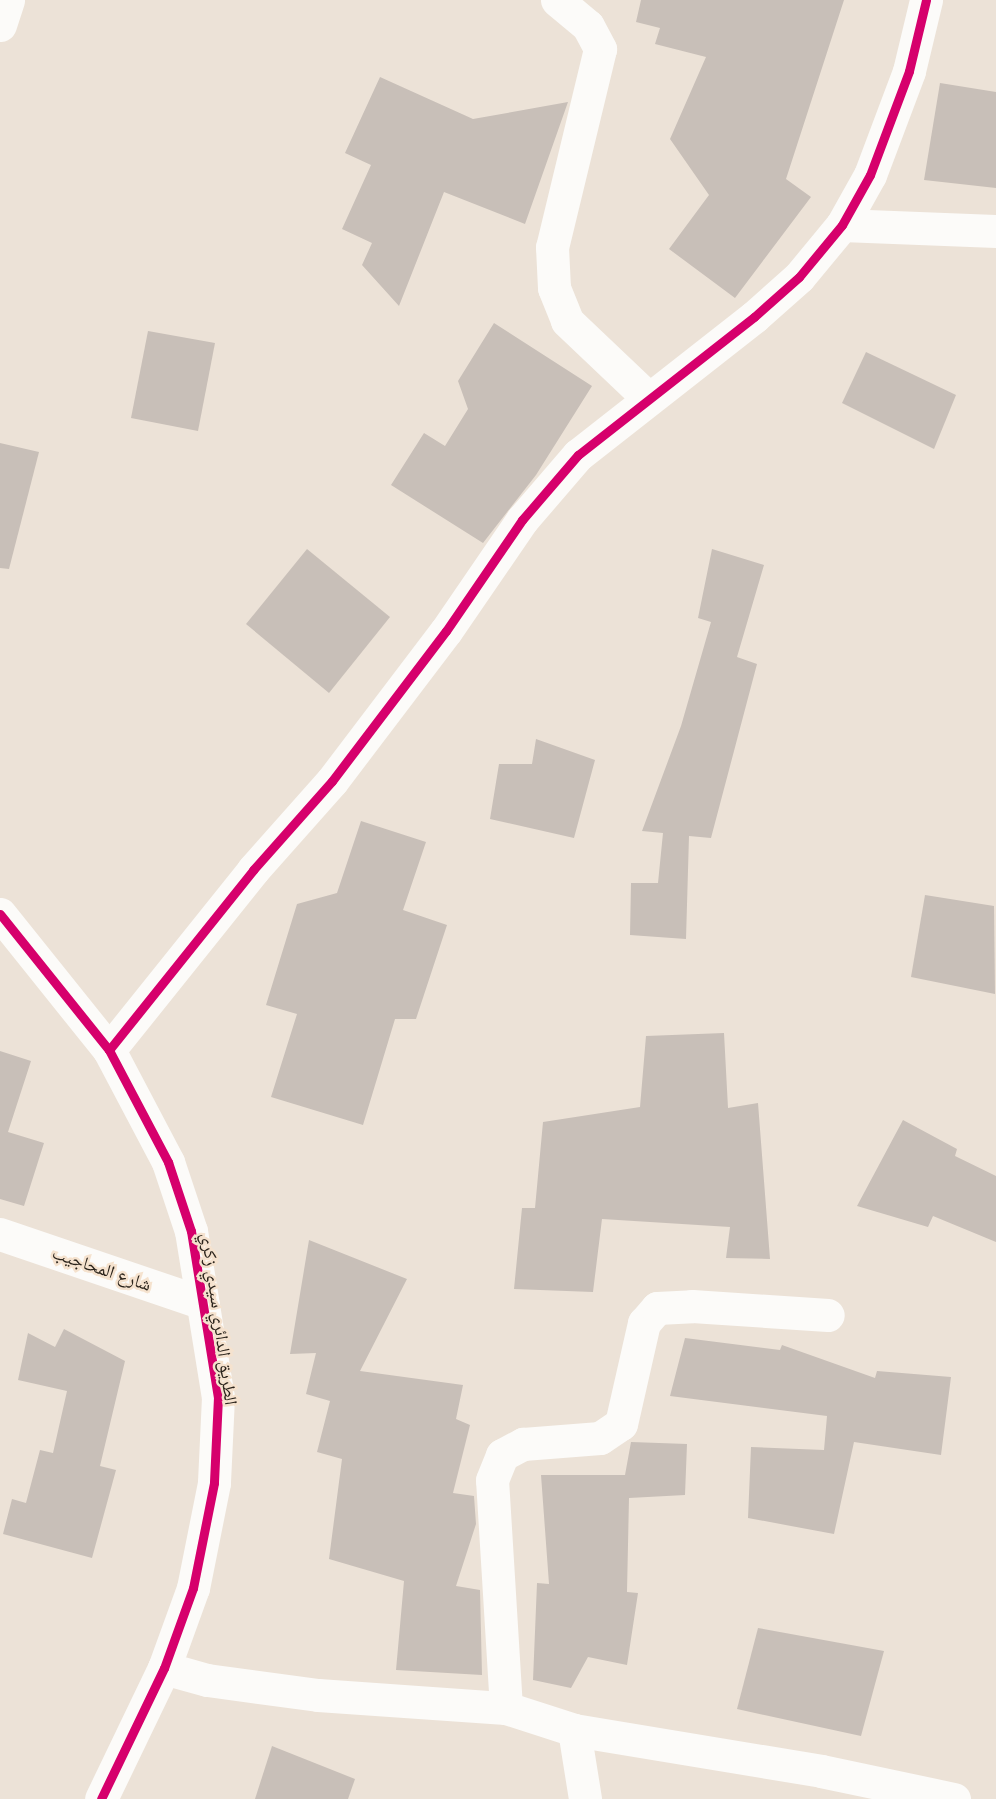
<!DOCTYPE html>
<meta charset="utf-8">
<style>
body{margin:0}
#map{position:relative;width:996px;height:1799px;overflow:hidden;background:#ece2d7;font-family:Lato,"Noto Naskh Arabic",sans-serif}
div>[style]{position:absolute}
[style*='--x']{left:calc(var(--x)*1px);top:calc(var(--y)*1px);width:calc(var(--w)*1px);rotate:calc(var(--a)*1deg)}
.building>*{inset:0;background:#c8bfb8}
.street>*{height:33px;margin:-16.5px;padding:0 16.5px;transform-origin:16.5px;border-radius:16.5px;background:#fcfbf9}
.secondary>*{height:33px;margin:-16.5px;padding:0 16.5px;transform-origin:16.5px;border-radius:16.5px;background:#fcfbf9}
.cycleway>*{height:9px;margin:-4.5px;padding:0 4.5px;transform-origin:4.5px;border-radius:4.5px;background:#d6006c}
span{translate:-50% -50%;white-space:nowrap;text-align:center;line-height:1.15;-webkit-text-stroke:5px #f5e2ce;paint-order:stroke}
.street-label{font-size:18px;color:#2a231b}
</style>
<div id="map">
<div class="building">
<i style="clip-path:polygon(641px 0,844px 0,786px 179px,811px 197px,735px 298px,669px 249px,709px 195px,670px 139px,706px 57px,655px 44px,660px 28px,636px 22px)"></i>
<i style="clip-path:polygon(380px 77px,473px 119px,568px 102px,525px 224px,444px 192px,399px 306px,362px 265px,372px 243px,342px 229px,371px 165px,345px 153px)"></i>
<i style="clip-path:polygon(940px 83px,996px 92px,996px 188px,924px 180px)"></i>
<i style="clip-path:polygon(494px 323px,592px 386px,536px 475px,483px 543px,391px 485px,424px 433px,445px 446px,468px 409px,458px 381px)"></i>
<i style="clip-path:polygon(148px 331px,215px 343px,198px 431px,131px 418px)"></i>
<i style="clip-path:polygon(866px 352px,956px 395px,934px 449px,842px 403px)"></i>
<i style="clip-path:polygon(0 443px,39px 452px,9px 569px,0 568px)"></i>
<i style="clip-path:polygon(307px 549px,390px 617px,329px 693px,246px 624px)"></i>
<i style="clip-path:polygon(712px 549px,764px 565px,737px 657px,757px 664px,711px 838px,689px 836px,686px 939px,630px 935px,631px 883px,658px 883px,663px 833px,642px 831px,681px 726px,711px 622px,698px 618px)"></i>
<i style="clip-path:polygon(536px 739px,595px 760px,574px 838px,490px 819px,499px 764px,532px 764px)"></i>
<i style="clip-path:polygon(361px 821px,426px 842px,403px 910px,447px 925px,416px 1019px,395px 1019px,363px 1125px,271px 1097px,297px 1014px,266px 1005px,297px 904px,337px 893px)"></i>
<i style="clip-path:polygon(925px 895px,994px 906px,995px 994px,911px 977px)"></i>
<i style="clip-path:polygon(724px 1033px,728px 1108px,758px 1103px,770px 1259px,726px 1258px,730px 1227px,602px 1219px,593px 1292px,514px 1289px,522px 1208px,535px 1208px,543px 1122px,640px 1107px,646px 1036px)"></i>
<i style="clip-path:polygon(0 1051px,31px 1061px,8px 1132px,44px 1143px,24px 1206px,0 1199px)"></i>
<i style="clip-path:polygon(903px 1120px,957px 1149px,955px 1156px,996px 1176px,996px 1242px,933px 1216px,928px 1227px,857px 1206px)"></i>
<i style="clip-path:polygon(309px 1240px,407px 1279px,360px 1371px,463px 1385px,456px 1419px,470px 1425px,453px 1493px,474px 1496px,476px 1524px,456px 1586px,480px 1590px,482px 1675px,396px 1670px,404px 1581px,329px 1559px,342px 1459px,317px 1452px,330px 1401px,306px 1394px,316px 1353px,290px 1354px)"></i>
<i style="clip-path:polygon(64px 1329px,125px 1361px,100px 1466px,116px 1470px,92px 1558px,3px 1534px,12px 1499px,26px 1503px,40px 1450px,53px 1453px,67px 1391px,18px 1380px,28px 1333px,55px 1347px)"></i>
<i style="clip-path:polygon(685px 1338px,780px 1350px,782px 1345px,875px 1378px,877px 1371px,951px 1377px,941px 1455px,854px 1442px,834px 1534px,748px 1518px,751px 1447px,824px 1450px,827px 1416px,670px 1396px)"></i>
<i style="clip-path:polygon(631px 1442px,687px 1444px,685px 1495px,629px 1498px,627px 1592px,638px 1593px,627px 1665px,588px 1657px,571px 1688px,533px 1680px,537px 1583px,549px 1584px,541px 1475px,625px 1475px)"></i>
<i style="clip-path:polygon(758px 1628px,884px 1651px,861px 1736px,737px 1709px)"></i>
<i style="clip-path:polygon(272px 1746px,355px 1779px,348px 1799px,255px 1799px)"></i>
</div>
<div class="street">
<i style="--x:557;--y:0;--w:40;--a:40"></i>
<i style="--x:588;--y:26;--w:26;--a:62"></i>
<i style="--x:600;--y:49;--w:204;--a:103.6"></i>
<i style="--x:552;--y:247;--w:41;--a:87.2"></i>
<i style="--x:554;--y:288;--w:35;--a:68"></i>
<i style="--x:567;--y:321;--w:110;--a:43.5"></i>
<i style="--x:842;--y:225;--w:154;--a:2.2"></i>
<i style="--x:109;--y:1050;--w:231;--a:-51.3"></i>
<i style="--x:253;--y:870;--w:119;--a:-48.4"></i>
<i style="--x:332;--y:781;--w:188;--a:-52.8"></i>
<i style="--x:446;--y:631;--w:135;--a:-55.6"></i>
<i style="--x:522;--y:520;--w:86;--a:-49.3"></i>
<i style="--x:578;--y:455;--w:224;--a:-38.1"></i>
<i style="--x:754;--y:317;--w:60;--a:-41.6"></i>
<i style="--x:799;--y:277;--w:67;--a:-50.4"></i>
<i style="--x:842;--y:225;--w:57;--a:-60.8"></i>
<i style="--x:870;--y:175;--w:111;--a:-69.4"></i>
<i style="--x:909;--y:71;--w:73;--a:-76.5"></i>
<i style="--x:0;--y:1234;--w:214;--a:18.8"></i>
<i style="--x:164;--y:1668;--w:45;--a:15.6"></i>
<i style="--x:207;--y:1680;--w:112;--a:7.7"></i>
<i style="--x:318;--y:1695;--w:188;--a:4"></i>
<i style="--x:506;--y:1708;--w:71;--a:17.9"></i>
<i style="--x:574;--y:1730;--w:250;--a:9.4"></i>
<i style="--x:821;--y:1771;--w:136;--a:11.9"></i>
<i style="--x:506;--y:1708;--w:228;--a:-93.5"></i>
<i style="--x:492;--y:1480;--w:27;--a:-68"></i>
<i style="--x:502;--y:1455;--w:24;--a:-28"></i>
<i style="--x:523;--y:1444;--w:77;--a:-4.5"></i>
<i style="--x:600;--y:1438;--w:25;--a:-34"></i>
<i style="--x:621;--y:1424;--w:104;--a:-77.2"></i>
<i style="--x:644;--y:1323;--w:20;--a:-49"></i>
<i style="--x:657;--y:1308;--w:35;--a:-3"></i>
<i style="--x:692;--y:1306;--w:136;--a:3.8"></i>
<i style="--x:574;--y:1730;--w:70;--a:80.9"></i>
</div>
<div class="secondary">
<i style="--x:0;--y:25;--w:26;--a:-72"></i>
<i style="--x:0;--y:914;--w:174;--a:51.3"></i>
<i style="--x:109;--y:1050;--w:127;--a:62.2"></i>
<i style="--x:168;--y:1162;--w:73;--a:71.6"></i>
<i style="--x:191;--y:1231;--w:168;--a:80.8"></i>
<i style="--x:218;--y:1397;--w:86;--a:92.7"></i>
<i style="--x:214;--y:1483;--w:107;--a:101.3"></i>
<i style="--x:193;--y:1588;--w:85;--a:109.9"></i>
<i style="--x:164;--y:1668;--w:145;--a:115.7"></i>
</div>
<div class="cycleway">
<i style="--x:0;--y:914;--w:174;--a:51.3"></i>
<i style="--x:109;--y:1050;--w:127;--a:62.2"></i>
<i style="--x:168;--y:1162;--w:73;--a:71.6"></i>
<i style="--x:191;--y:1231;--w:168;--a:80.8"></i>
<i style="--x:218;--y:1397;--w:86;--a:92.7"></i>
<i style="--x:214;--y:1483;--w:107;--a:101.3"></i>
<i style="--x:193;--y:1588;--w:85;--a:109.9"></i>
<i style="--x:164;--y:1668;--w:145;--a:115.7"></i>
<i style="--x:109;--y:1050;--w:231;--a:-51.3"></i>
<i style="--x:253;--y:870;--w:119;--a:-48.4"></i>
<i style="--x:332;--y:781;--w:188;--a:-52.8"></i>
<i style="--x:446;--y:631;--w:135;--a:-55.6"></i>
<i style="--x:522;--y:520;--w:86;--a:-49.3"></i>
<i style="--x:578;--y:455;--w:224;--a:-38.1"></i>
<i style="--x:754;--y:317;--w:60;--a:-41.6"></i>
<i style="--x:799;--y:277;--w:67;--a:-50.4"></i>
<i style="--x:842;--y:225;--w:57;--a:-60.8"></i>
<i style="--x:870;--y:175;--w:111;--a:-69.4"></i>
<i style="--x:909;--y:71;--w:73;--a:-76.5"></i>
</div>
<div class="street-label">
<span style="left:102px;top:1268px;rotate:19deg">شارع المحاجيب</span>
<span style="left:220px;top:1319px;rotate:82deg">الطريق الدائري سيدي زكري</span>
</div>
</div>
